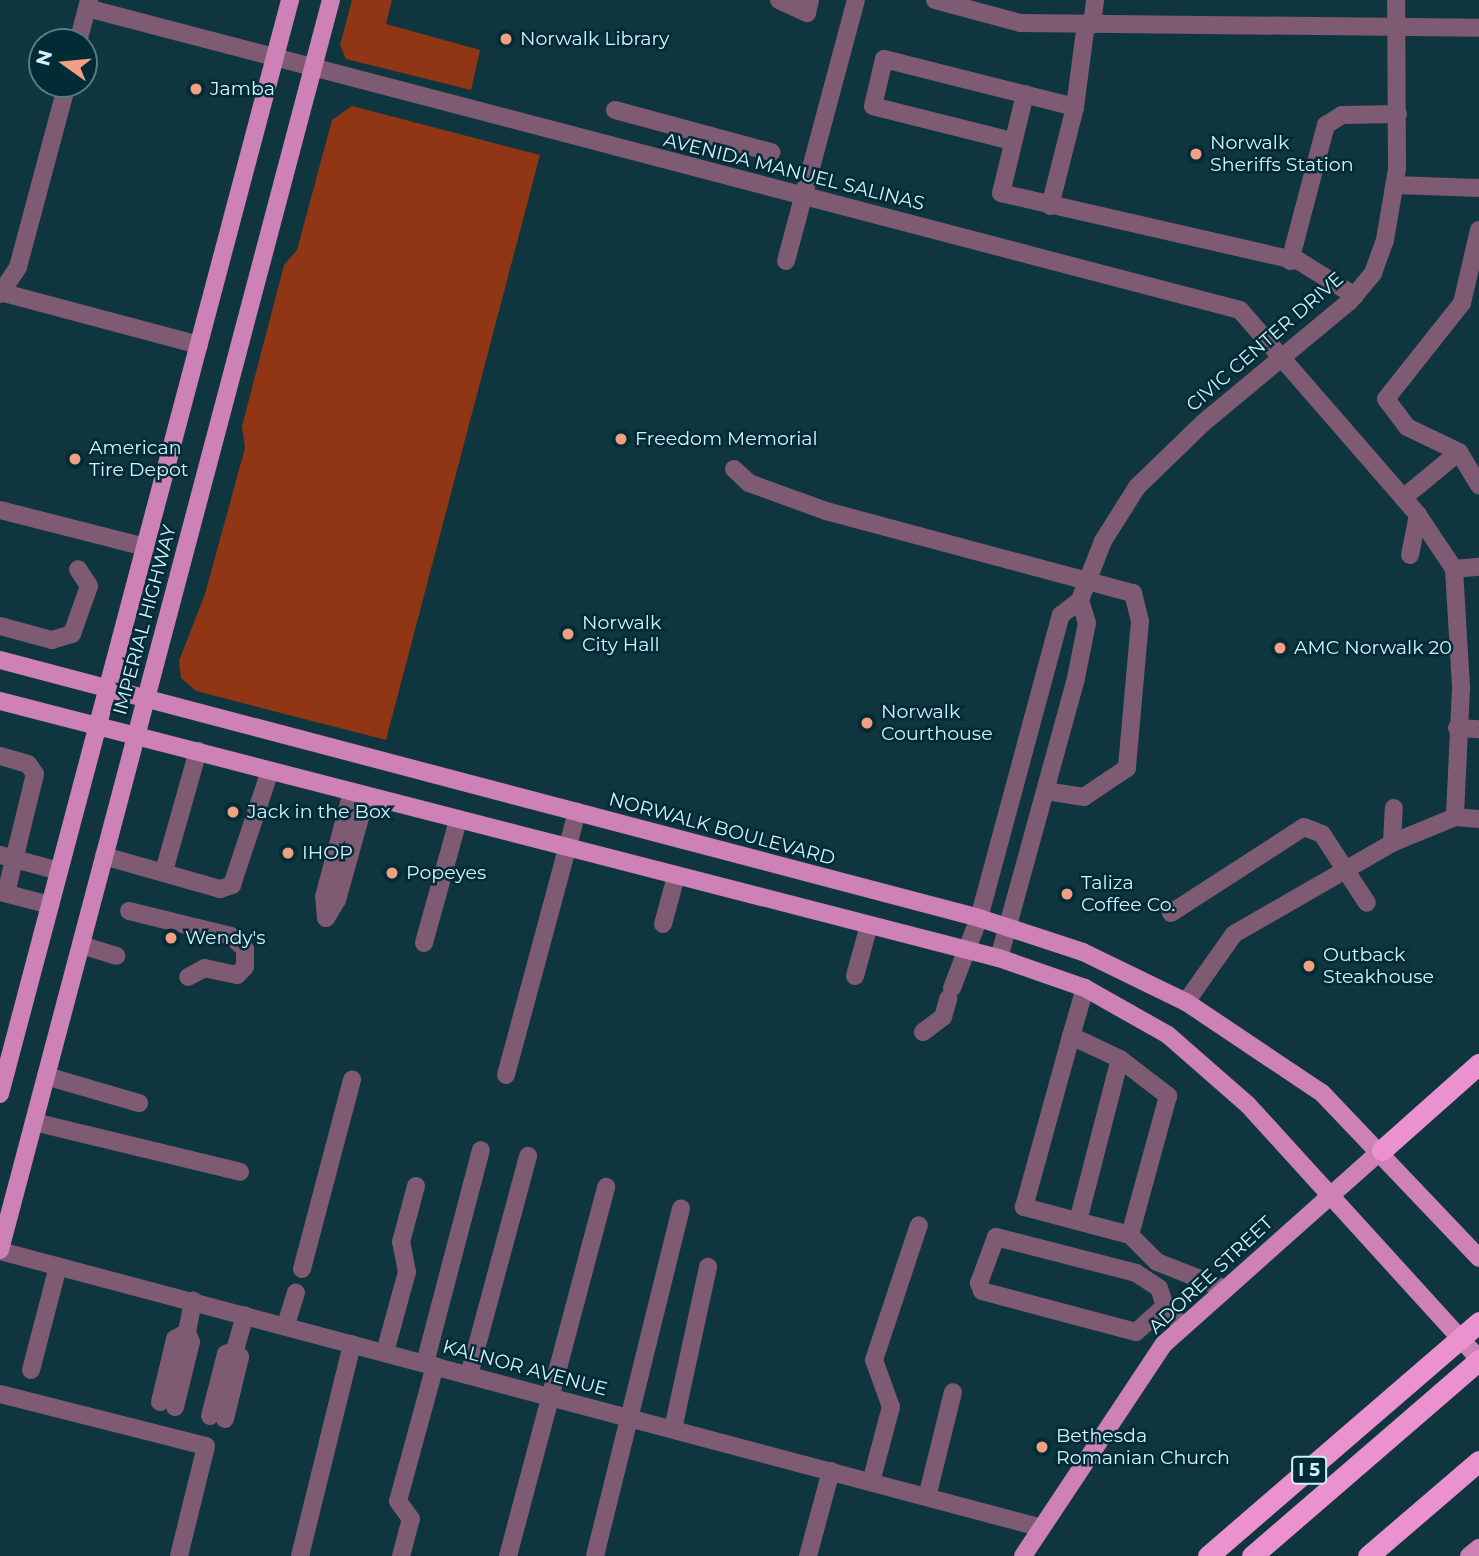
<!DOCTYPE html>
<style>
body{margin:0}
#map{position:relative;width:1479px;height:1556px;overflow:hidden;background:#0f353f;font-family:Montserrat,sans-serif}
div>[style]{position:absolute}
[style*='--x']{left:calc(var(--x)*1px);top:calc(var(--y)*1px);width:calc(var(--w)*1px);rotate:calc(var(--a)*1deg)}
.green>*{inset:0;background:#903614}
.minor>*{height:18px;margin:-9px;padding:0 9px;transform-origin:9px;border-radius:9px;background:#7f5a73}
.major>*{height:18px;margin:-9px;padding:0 9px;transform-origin:9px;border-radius:9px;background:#cd81b6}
.highway>*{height:21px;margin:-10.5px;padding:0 10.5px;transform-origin:10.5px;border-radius:10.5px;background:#ec91d0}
.dots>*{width:19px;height:19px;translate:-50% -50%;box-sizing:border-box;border:4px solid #032b35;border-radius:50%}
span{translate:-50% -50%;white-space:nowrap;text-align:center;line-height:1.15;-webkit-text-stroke:5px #032b35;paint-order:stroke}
.shield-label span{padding:2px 5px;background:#032b35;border:2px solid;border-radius:5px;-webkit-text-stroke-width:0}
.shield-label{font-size:18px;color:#d1f3fe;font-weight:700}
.poi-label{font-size:19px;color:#d1f3fe}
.left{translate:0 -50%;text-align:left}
.street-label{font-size:19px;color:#d1f3fe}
.north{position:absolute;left:28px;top:28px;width:70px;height:70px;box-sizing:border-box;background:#032b35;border:2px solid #557b85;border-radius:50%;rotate:285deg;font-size:19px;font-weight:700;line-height:28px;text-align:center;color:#d1f3fe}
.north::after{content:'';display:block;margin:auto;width:24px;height:32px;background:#f39f83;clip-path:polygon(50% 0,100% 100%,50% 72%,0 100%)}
</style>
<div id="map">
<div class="green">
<i style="clip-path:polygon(352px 0,392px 0,386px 24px,480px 50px,471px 90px,346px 59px,340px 45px)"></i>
<i style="clip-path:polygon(352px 106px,540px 155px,386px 740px,196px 691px,181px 678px,179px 661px,205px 594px,245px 448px,242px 426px,284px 265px,297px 250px,332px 120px)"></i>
</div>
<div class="minor">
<i style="--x:779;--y:0;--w:31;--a:25"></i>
<i style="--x:807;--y:13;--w:13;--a:-77"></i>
<i style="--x:935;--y:0;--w:88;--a:15.1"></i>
<i style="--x:1020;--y:23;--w:459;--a:0.6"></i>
<i style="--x:87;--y:8;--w:1192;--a:14.68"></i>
<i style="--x:1240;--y:310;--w:271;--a:49"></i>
<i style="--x:1418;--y:515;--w:65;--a:56.3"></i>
<i style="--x:1454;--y:569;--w:119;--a:86.6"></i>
<i style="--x:1461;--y:688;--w:129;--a:92.7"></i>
<i style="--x:1092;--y:25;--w:25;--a:-83"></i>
<i style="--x:78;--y:42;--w:43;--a:-75.3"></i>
<i style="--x:1025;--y:94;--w:102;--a:103.6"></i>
<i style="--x:1001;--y:193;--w:306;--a:12.9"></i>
<i style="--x:1299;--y:261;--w:66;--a:32"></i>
<i style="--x:615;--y:110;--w:162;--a:15.1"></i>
<i style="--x:1012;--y:141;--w:143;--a:-165.9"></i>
<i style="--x:873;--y:106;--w:48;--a:-76.8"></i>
<i style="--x:884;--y:59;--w:197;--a:14.1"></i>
<i style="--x:1075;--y:107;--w:84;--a:-82.5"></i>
<i style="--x:1395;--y:185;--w:84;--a:2"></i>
<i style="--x:1050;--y:206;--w:102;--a:-75.8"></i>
<i style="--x:1479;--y:230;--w:75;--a:103.1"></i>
<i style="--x:1462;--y:303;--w:122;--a:128.4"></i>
<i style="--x:1386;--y:399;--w:35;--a:53"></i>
<i style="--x:1407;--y:427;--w:58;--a:25.7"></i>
<i style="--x:1459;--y:452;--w:39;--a:59"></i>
<i style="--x:786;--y:261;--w:270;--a:-75"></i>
<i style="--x:1290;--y:261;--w:141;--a:-75.2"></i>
<i style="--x:1326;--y:125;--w:19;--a:-32"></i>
<i style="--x:1342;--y:115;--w:56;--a:-1"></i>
<i style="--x:0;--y:292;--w:206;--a:14.9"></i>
<i style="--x:0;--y:294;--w:32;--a:-56"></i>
<i style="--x:18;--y:267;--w:189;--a:-75"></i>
<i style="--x:734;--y:469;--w:21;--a:43"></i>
<i style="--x:749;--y:483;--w:82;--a:20"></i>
<i style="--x:826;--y:511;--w:318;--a:15"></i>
<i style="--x:1133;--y:593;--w:29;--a:76"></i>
<i style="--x:1140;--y:621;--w:148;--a:95.1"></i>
<i style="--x:1127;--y:768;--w:52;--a:146"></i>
<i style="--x:1084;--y:797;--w:38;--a:-171"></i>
<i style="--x:1403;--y:498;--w:72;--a:-39.4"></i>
<i style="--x:0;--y:510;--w:150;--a:14.3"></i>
<i style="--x:1410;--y:555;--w:41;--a:-78.7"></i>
<i style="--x:1454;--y:569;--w:25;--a:-5"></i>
<i style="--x:0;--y:626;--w:54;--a:15.1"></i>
<i style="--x:52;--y:640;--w:21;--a:-17"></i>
<i style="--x:72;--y:634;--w:51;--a:-70.5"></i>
<i style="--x:89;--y:586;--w:20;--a:-123"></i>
<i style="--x:1457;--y:728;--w:22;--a:3"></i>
<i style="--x:0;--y:756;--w:29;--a:16"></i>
<i style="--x:28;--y:764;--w:12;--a:55"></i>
<i style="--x:35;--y:774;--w:122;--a:103.7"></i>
<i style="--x:1392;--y:843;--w:35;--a:-87"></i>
<i style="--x:0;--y:855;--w:61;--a:15.2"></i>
<i style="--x:104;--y:856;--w:121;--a:15.9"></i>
<i style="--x:220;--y:889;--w:13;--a:-18"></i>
<i style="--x:232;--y:885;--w:120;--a:-71.6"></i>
<i style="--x:164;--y:871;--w:125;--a:-74.2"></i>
<i style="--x:0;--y:892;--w:52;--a:14.6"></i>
<i style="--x:129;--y:911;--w:105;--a:13.8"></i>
<i style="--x:231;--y:936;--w:19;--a:43"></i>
<i style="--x:245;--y:949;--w:18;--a:90"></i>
<i style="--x:245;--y:967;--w:11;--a:135"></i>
<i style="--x:237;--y:975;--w:33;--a:-168"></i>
<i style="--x:205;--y:968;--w:19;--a:152"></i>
<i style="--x:1171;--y:913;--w:158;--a:-32.9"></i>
<i style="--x:1304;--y:827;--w:19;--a:21"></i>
<i style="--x:1322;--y:834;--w:82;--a:56.9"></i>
<i style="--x:326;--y:918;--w:21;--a:-95"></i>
<i style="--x:324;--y:897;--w:109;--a:-75.1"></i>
<i style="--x:326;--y:918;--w:21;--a:-59"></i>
<i style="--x:337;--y:900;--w:108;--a:-74.4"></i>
<i style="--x:663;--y:924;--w:50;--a:-74.8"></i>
<i style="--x:424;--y:943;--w:128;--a:-74.5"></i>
<i style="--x:81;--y:945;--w:37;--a:17"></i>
<i style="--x:999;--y:958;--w:290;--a:-74.6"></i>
<i style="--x:1076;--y:678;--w:56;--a:-78.7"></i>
<i style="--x:1087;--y:623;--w:24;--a:-107"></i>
<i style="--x:1080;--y:600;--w:63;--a:-68.7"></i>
<i style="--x:1103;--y:541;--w:64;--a:-57.8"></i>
<i style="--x:1137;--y:487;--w:92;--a:-44.1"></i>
<i style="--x:1203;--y:423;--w:190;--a:-39.7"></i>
<i style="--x:1349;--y:302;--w:38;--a:-50"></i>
<i style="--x:1373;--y:273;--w:35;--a:-70"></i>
<i style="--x:1385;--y:240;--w:72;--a:-80.4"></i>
<i style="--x:1397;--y:169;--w:169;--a:-90.3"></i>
<i style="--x:855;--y:976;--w:53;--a:-74.6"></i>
<i style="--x:952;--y:988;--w:75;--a:-68.9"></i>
<i style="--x:979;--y:918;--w:314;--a:-74.9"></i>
<i style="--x:1061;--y:615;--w:24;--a:-38"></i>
<i style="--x:1186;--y:1002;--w:83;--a:-54.8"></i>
<i style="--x:1234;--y:934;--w:182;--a:-29.9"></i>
<i style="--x:1392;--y:843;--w:68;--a:-22.4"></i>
<i style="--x:1455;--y:817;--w:24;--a:5"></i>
<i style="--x:923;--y:1032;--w:25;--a:-37"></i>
<i style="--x:943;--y:1017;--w:19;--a:-74"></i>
<i style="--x:1071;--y:1036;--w:54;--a:25.1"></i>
<i style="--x:1120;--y:1059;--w:61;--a:37.6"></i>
<i style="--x:1168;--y:1096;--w:144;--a:105.3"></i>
<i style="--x:1130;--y:1235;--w:110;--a:-165.2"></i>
<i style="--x:1024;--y:1207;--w:177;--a:-74.6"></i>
<i style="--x:1071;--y:1036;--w:50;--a:-73.7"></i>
<i style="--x:506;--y:1075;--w:273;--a:-74.9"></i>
<i style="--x:46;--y:1076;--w:97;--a:16.2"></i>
<i style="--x:34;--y:1122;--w:212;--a:13.6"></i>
<i style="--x:1078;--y:1221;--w:167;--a:-75.5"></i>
<i style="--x:1130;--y:1235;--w:38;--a:45"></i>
<i style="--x:1157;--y:1262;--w:71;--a:21.5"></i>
<i style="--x:0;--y:1251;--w:1075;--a:14.88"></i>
<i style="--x:302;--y:1269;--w:196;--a:-75.2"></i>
<i style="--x:1165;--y:1306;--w:39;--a:138"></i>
<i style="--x:1136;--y:1332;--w:159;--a:-165.1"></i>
<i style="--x:982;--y:1291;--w:9;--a:-111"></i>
<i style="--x:979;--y:1283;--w:49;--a:-69.7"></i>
<i style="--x:996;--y:1237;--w:145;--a:14.4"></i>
<i style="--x:1136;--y:1273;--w:27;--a:33"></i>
<i style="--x:1159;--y:1288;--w:19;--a:72"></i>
<i style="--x:1165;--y:1306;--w:5;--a:79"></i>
<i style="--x:1166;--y:1311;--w:21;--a:41"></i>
<i style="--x:286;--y:1325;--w:34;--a:-73"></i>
<i style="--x:385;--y:1352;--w:83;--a:-74.6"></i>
<i style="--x:407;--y:1272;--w:31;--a:-101"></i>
<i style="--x:401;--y:1242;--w:58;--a:-75"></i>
<i style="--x:425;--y:1363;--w:220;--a:-75.3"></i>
<i style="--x:31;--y:1370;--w:107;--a:-75.4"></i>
<i style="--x:469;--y:1375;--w:227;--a:-74.9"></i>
<i style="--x:0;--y:1394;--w:212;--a:14.2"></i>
<i style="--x:206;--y:1446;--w:113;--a:103.8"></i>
<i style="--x:160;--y:1402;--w:65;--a:-76.6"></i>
<i style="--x:175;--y:1339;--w:14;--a:-30"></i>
<i style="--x:187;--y:1332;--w:32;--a:-79"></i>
<i style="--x:175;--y:1407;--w:67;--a:-76.2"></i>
<i style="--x:191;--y:1342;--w:11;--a:-112"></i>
<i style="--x:210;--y:1416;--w:64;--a:-75.5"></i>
<i style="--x:226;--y:1354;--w:10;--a:-24"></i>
<i style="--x:235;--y:1350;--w:36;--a:-74"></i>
<i style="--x:225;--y:1419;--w:64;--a:-76.4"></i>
<i style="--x:240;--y:1357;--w:9;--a:-126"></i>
<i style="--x:673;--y:1429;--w:166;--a:-77.8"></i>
<i style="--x:871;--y:1482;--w:78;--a:-75.1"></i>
<i style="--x:891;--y:1407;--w:50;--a:-109.9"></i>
<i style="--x:874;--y:1360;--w:142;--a:-71.6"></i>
<i style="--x:927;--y:1497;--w:108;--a:-76.1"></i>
<i style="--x:300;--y:1556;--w:218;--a:-76.2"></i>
<i style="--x:401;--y:1556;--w:38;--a:-75"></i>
<i style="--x:411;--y:1519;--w:22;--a:-126"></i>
<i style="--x:398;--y:1501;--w:140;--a:-74.7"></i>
<i style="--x:508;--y:1556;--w:382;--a:-75.1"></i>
<i style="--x:595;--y:1556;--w:358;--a:-76.1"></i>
<i style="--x:808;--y:1556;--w:88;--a:-74.9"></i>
</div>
<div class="major">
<i style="--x:0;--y:660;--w:1012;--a:14.76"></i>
<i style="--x:979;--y:918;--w:109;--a:18.1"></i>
<i style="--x:1083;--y:952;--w:114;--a:25.9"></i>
<i style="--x:1186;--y:1002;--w:164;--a:33.8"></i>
<i style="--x:1322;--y:1093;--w:228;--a:46.4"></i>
<i style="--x:0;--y:701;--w:1032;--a:14.43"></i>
<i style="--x:999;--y:958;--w:91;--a:19.2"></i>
<i style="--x:1085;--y:988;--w:95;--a:29.5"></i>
<i style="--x:1168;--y:1035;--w:106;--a:41.2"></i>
<i style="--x:1248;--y:1105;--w:343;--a:47.7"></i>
<i style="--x:0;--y:1094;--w:1132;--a:-75.15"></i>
<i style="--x:0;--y:1250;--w:1293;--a:-75.17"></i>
<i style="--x:1023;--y:1556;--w:255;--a:-56.4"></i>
<i style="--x:1164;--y:1344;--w:292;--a:-41.7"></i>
<i style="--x:1469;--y:1556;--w:13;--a:-39"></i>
</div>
<div class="highway">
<i style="--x:1382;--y:1150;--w:130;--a:-41.6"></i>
<i style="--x:1208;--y:1556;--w:358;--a:-40.8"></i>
<i style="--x:1252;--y:1556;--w:300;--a:-40.8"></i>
<i style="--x:1368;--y:1556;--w:146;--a:-40.6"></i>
</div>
<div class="dots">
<i style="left:506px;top:39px;background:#f39f83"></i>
<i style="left:196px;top:89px;background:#f39f83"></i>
<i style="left:1196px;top:154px;background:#f39f83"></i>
<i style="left:621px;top:439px;background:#f39f83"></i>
<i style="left:75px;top:459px;background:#f39f83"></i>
<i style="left:568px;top:634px;background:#f39f83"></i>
<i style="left:1280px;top:648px;background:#f39f83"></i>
<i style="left:867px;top:723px;background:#f39f83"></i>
<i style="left:233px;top:812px;background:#f39f83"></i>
<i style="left:288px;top:853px;background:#f39f83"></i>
<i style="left:392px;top:873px;background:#f39f83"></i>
<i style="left:1067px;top:894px;background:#f39f83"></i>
<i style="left:171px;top:938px;background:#f39f83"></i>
<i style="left:1309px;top:966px;background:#f39f83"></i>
<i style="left:1042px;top:1447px;background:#f39f83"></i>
</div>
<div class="shield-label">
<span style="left:1309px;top:1470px">I 5</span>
</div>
<div class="poi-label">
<span class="left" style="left:520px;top:39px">Norwalk Library</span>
<span class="left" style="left:210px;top:89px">Jamba</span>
<span class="left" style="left:1210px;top:154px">Norwalk<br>Sheriffs Station</span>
<span class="left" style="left:635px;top:439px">Freedom Memorial</span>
<span class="left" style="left:89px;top:459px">American<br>Tire Depot</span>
<span class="left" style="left:582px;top:634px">Norwalk<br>City Hall</span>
<span class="left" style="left:1294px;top:648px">AMC Norwalk 20</span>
<span class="left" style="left:881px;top:723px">Norwalk<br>Courthouse</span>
<span class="left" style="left:247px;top:812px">Jack in the Box</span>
<span class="left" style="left:302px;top:853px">IHOP</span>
<span class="left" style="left:406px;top:873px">Popeyes</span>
<span class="left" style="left:1081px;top:894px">Taliza<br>Coffee Co.</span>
<span class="left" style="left:185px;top:938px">Wendy's</span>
<span class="left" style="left:1323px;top:966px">Outback<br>Steakhouse</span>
<span class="left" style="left:1056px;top:1447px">Bethesda<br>Romanian Church</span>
</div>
<div class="street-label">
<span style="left:794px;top:172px;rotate:14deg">AVENIDA MANUEL SALINAS</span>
<span style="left:1265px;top:342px;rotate:-41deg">CIVIC CENTER DRIVE</span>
<span style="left:145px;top:620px;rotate:-75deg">IMPERIAL HIGHWAY</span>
<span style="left:722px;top:829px;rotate:15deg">NORWALK BOULEVARD</span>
<span style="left:1211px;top:1275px;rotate:-43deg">ADOREE STREET</span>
<span style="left:525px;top:1368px;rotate:15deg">KALNOR AVENUE</span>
</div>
<div class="north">N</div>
</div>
